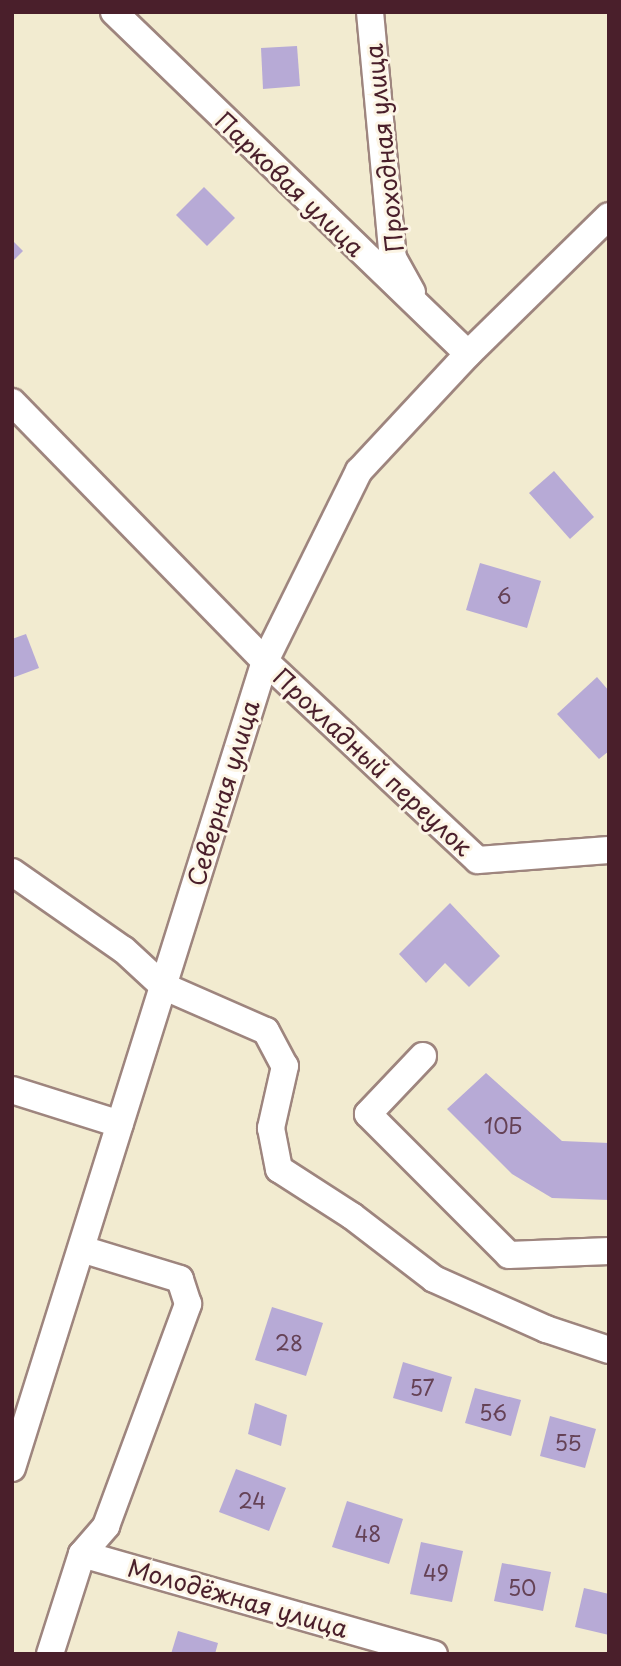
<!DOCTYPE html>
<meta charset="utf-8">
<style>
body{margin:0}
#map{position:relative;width:621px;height:1666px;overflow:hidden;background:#f2ebd0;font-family:"Playpen Sans",sans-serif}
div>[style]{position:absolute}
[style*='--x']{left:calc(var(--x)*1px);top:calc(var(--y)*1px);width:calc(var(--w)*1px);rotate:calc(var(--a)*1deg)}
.building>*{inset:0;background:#b7aad6}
.roads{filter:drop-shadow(2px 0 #9e857e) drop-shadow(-2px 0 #9e857e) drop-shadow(0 2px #9e857e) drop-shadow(0 -2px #9e857e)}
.minor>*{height:26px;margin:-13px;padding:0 13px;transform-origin:13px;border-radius:13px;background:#fff}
span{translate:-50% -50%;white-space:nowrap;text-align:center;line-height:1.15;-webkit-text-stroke:6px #fcf5e5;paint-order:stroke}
.number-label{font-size:21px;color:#654256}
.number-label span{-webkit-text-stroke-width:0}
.street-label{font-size:24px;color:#4a1f2b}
.frame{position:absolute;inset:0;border:14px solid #4a1f2b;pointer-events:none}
</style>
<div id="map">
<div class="building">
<i style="clip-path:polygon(297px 46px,300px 86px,263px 89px,261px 48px)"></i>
<i style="clip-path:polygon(204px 187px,235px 218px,207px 246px,176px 215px)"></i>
<i style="clip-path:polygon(12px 240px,23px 251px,12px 262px)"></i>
<i style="clip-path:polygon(554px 471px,594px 517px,570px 539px,529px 493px)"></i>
<i style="clip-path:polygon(480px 563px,541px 581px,527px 628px,466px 610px)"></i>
<i style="clip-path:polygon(26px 634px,39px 668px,12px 678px,12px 639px)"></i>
<i style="clip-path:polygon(597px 677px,609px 691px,609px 751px,599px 759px,557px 714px)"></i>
<i style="clip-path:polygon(450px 903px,500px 956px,469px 987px,445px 963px,426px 983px,399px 954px)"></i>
<i style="clip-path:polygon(486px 1073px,562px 1141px,609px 1143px,609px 1200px,552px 1198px,512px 1174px,447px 1109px)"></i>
<i style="clip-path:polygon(272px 1307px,323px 1323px,306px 1376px,255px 1360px)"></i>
<i style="clip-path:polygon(403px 1362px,452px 1377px,442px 1412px,393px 1398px)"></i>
<i style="clip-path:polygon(475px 1388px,521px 1400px,511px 1436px,465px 1423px)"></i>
<i style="clip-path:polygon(255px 1403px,287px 1415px,281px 1446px,248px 1434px)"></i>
<i style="clip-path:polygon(550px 1416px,596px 1429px,585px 1468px,540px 1456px)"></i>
<i style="clip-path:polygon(236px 1469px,286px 1488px,269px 1531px,219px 1512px)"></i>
<i style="clip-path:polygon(347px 1501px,403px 1519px,389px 1564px,332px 1547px)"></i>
<i style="clip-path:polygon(421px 1542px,463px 1551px,452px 1602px,410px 1594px)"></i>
<i style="clip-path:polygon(502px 1563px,551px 1572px,543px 1611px,494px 1601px)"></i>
<i style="clip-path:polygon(584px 1588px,609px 1594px,609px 1635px,575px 1627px)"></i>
<i style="clip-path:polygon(178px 1631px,218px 1643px,215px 1654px,171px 1654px)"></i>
</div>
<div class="roads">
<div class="minor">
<i style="--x:114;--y:12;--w:492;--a:44"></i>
<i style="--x:370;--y:12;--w:247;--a:84.7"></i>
<i style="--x:393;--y:258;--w:39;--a:61"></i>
<i style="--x:12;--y:402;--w:362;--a:45.7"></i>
<i style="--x:265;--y:661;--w:291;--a:43.1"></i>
<i style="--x:478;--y:860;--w:131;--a:-4.4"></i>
<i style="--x:12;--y:872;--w:136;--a:34.9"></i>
<i style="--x:124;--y:950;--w:53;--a:42.7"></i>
<i style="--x:163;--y:986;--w:112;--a:23.6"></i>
<i style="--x:266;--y:1031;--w:40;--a:62"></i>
<i style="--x:285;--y:1066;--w:64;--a:102.7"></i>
<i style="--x:271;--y:1128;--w:42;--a:79"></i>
<i style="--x:279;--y:1169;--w:87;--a:32.8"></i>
<i style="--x:352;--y:1216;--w:103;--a:37.5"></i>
<i style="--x:434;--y:1279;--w:123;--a:24.1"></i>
<i style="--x:546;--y:1329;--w:66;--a:18.4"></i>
<i style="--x:423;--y:1056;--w:80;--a:133.5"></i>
<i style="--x:368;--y:1114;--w:199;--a:45"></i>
<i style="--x:509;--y:1255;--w:100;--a:-2.3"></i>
<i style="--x:12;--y:1090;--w:113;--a:17.5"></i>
<i style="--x:12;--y:1468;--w:846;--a:-72.59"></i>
<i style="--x:265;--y:661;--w:212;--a:-63.7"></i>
<i style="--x:359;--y:471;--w:160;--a:-47"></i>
<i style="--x:468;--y:354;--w:197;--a:-44.4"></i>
<i style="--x:82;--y:1554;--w:366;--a:15.9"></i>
<i style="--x:50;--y:1654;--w:105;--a:-72.3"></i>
<i style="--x:82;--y:1554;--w:37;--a:-49"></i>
<i style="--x:106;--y:1526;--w:237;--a:-69.7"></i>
<i style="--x:188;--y:1304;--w:26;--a:-108"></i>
<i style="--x:180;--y:1279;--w:103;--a:-163.1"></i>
</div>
</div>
<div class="number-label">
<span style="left:504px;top:595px">6</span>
<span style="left:503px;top:1125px">10Б</span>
<span style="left:289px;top:1342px">28</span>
<span style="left:422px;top:1387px">57</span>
<span style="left:493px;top:1412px">56</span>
<span style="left:568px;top:1442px">55</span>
<span style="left:252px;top:1500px">24</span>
<span style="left:368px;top:1533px">48</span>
<span style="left:436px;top:1572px">49</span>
<span style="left:522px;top:1587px">50</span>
</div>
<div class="street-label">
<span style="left:384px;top:148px;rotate:-96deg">Проходная улица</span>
<span style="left:290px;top:184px;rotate:44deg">Парковая улица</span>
<span style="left:373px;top:762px;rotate:43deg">Прохладный переулок</span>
<span style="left:223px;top:793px;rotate:-73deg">Северная улица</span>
<span style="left:238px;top:1598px;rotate:16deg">Молодёжная улица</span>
</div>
<div class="frame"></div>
</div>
